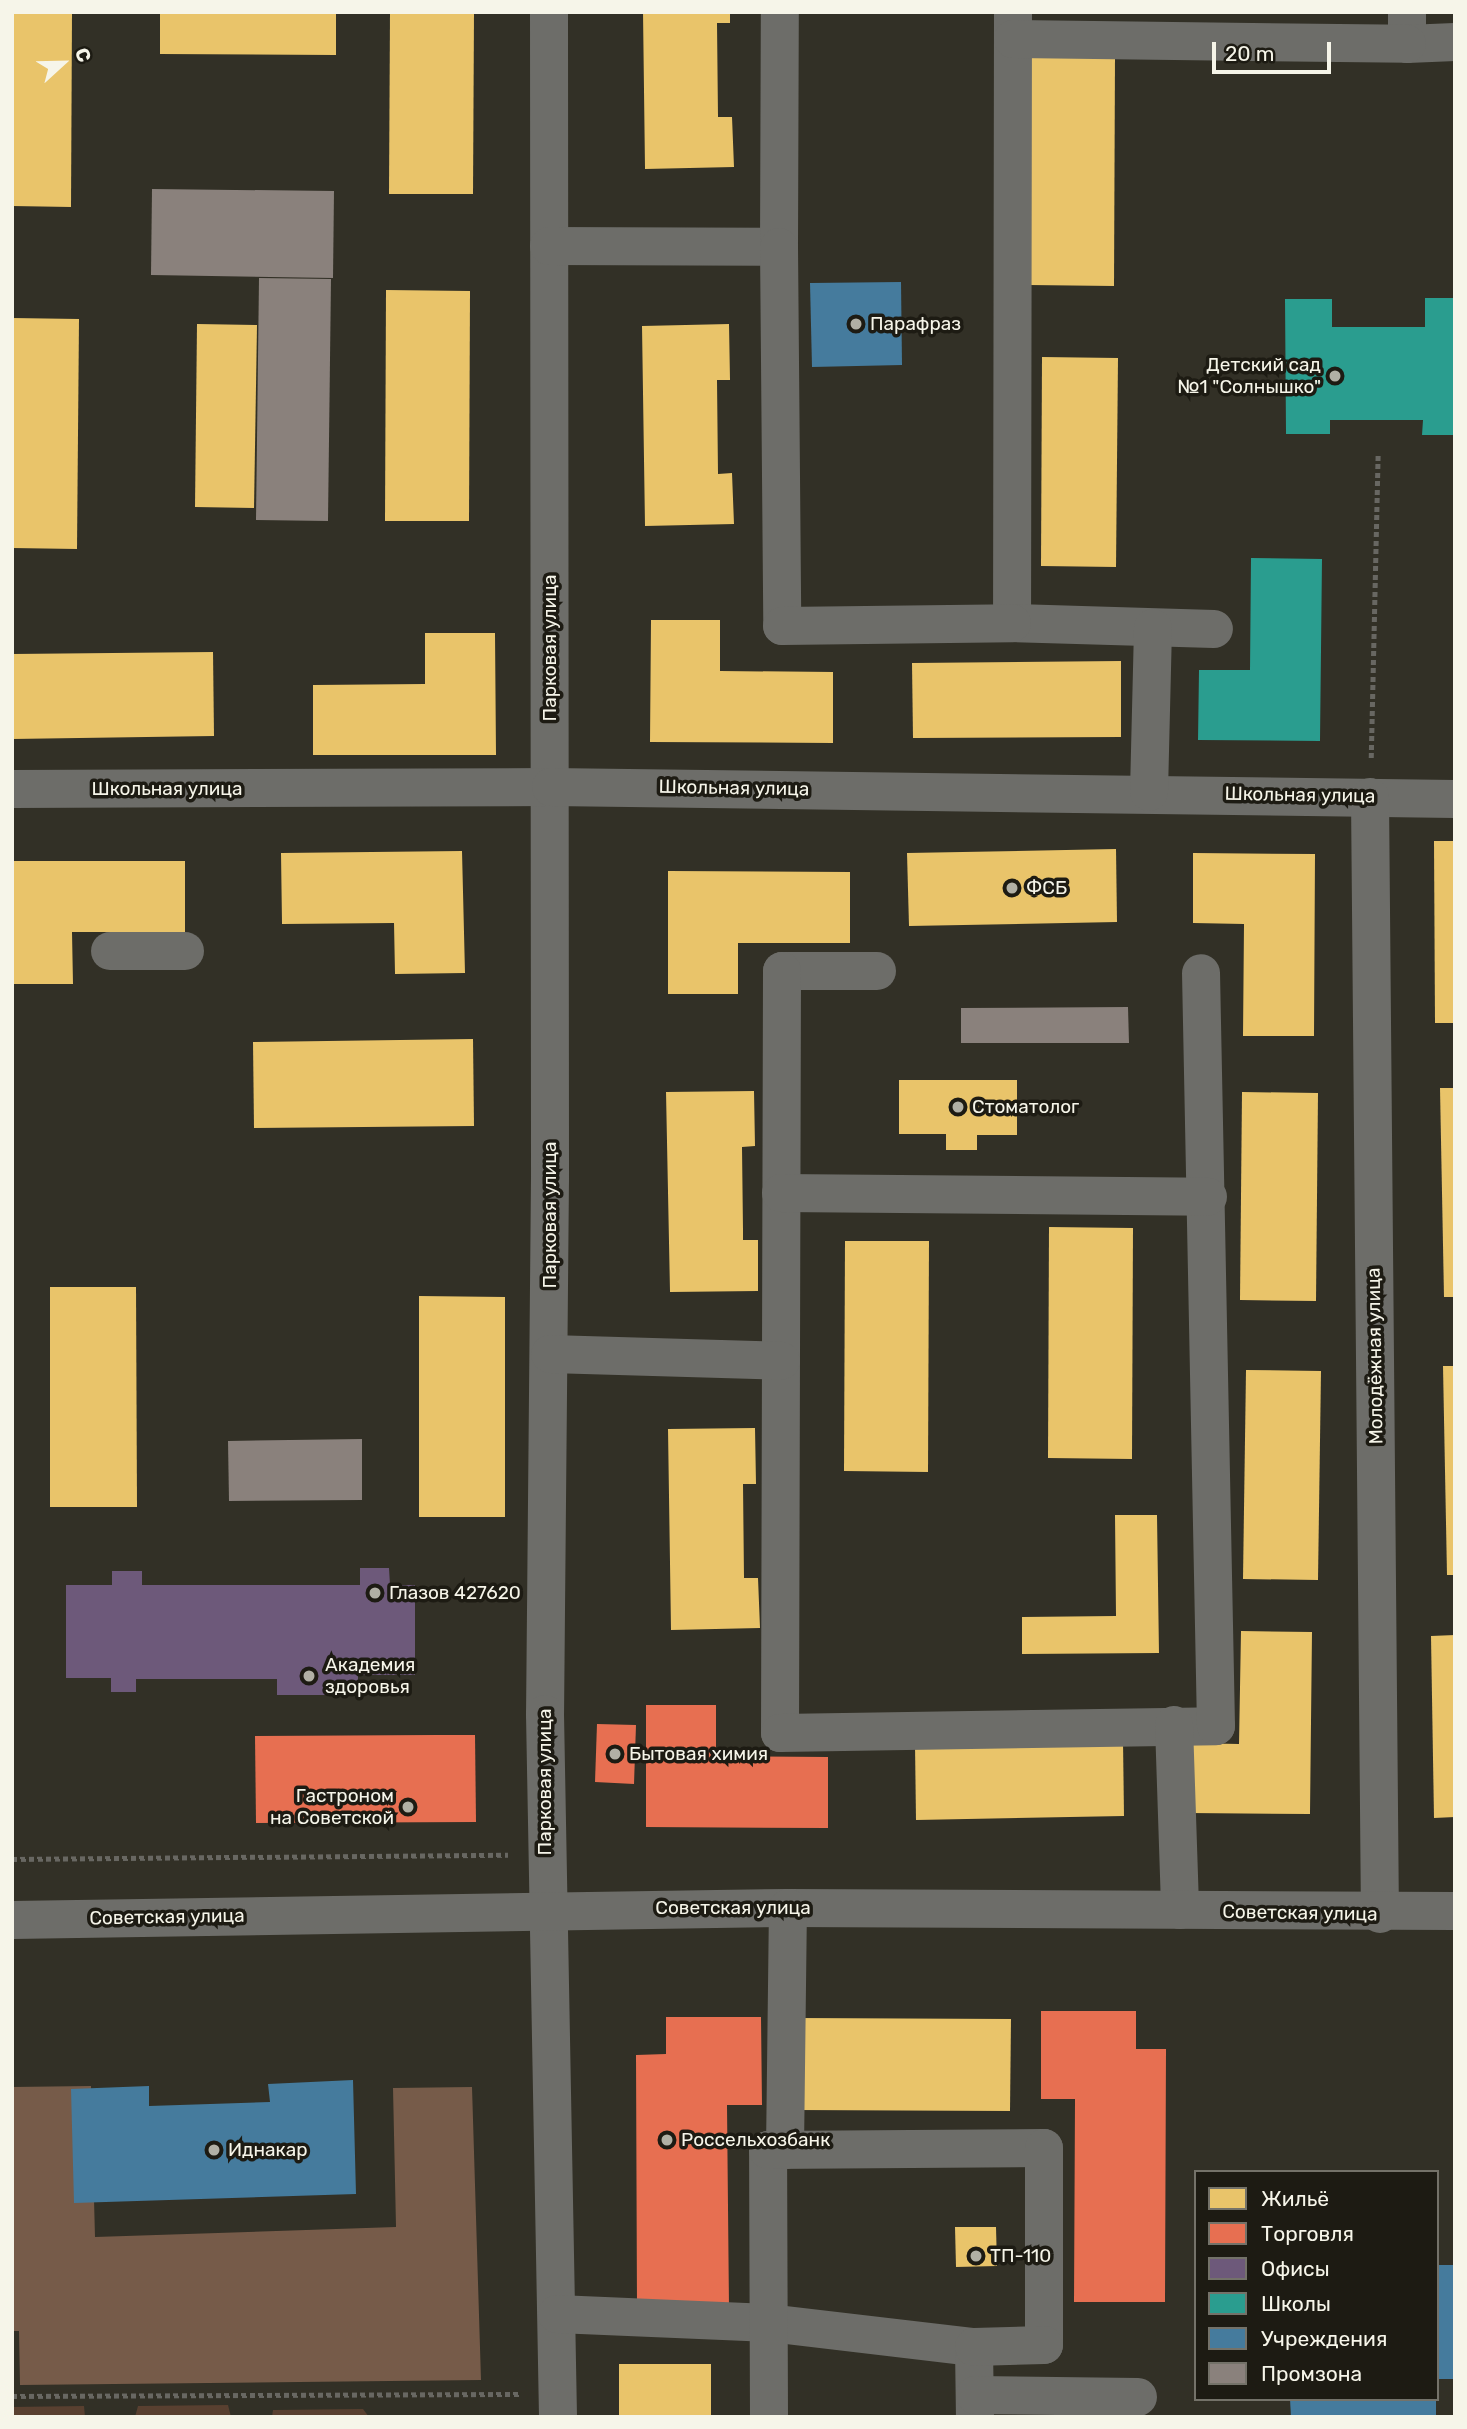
<!DOCTYPE html>
<meta charset="utf-8">
<style>
body{margin:0}
#map{position:relative;width:1467px;height:2429px;overflow:hidden;background:#323026;font-family:Rubik,sans-serif}
div>[style]{position:absolute}
[style*='--x']{left:calc(var(--x)*1px);top:calc(var(--y)*1px);width:calc(var(--w)*1px);rotate:calc(var(--a)*1deg)}
.green>*{inset:0;background:#594030}
.forest>*{inset:0;background:#765b49}
.homes>*{inset:0;background:#e9c46a}
.shops>*{inset:0;background:#e76f51}
.offices>*{inset:0;background:#6d597a}
.schools>*{inset:0;background:#2a9d8f}
.public>*{inset:0;background:#457b9d}
.industry>*{inset:0;background:#8a817c}
.path>*{height:4.5px;margin-top:-2.25px;transform-origin:0;background:repeating-linear-gradient(90deg,#686762 0 5px,transparent 0 8.5px)}
.minor>*{height:38px;margin:-19px;padding:0 19px;transform-origin:19px;border-radius:19px;background:#6d6d69}
.dots>*{width:19px;height:19px;translate:-50% -50%;box-sizing:border-box;border:4px solid #1d1b13;border-radius:50%}
span{translate:-50% -50%;white-space:nowrap;text-align:center;line-height:1.15;-webkit-text-stroke:7px #1d1b13;paint-order:stroke}
.poi-label{font-size:19px;color:#f6f5e9}
.left{translate:0 -50%;text-align:left}
.right{translate:-100% -50%;text-align:right}
.street-label{font-size:19px;color:#f6f5e9}
.frame{position:absolute;inset:0;border:14px solid #f6f5e9;pointer-events:none}
.legend{position:absolute;left:1194px;top:2170px;width:245px;height:231px;box-sizing:border-box;background:#1d1b13;border:2px solid #747269;margin:0;padding:9px 12px;list-style:none;font-size:21px;color:#f6f5e9}
.legend li{display:flex;align-items:center;gap:14px;height:35px}
.legend b{width:35px;border:2px solid #747269}
.north{position:absolute;left:28px;top:28px;width:70px;height:70px;-webkit-text-stroke:5px #1d1b13;paint-order:stroke;rotate:68deg;font-size:19px;font-weight:700;line-height:28px;text-align:center;color:#f6f5e9}
.north::after{content:'';display:block;margin:auto;width:24px;height:32px;background:#f6f5e9;clip-path:polygon(50% 0,100% 100%,50% 72%,0 100%)}
.scale{position:absolute;left:1212px;top:42px;width:119px;height:32px;box-sizing:border-box;border:4px solid #f6f5e9;border-top:0;padding-left:9px;font-size:21px;line-height:24px;white-space:nowrap;color:#f6f5e9;-webkit-text-stroke:5px #1d1b13;paint-order:stroke}
</style>
<div id="map">
<div class="green">
<i style="clip-path:polygon(228px 2405px,231px 2417px,135px 2417px,138px 2406px)"></i>
<i style="clip-path:polygon(84px 2406px,85px 2417px,12px 2417px,12px 2407px)"></i>
<i style="clip-path:polygon(363px 2409px,369px 2417px,272px 2417px,273px 2410px)"></i>
</div>
<div class="forest">
<i style="clip-path:polygon(91px 2086px,95px 2237px,396px 2227px,393px 2088px,472px 2087px,481px 2380px,20px 2385px,19px 2331px,12px 2331px,12px 2087px)"></i>
</div>
<div class="homes">
<i style="clip-path:polygon(12px 12px,72px 12px,71px 207px,12px 206px)"></i>
<i style="clip-path:polygon(160px 12px,336px 12px,336px 55px,160px 54px)"></i>
<i style="clip-path:polygon(390px 12px,474px 12px,473px 194px,389px 194px)"></i>
<i style="clip-path:polygon(643px 12px,730px 12px,730px 23px,717px 23px,718px 117px,732px 117px,734px 167px,645px 169px)"></i>
<i style="clip-path:polygon(1030px 55px,1115px 55px,1114px 286px,1029px 285px)"></i>
<i style="clip-path:polygon(386px 290px,470px 291px,469px 521px,385px 521px)"></i>
<i style="clip-path:polygon(12px 318px,79px 319px,77px 549px,12px 548px)"></i>
<i style="clip-path:polygon(197px 324px,257px 325px,254px 508px,195px 507px)"></i>
<i style="clip-path:polygon(729px 324px,730px 380px,717px 380px,718px 474px,732px 473px,734px 524px,645px 526px,642px 326px)"></i>
<i style="clip-path:polygon(1042px 357px,1118px 358px,1116px 567px,1041px 566px)"></i>
<i style="clip-path:polygon(651px 620px,720px 620px,720px 671px,833px 672px,833px 743px,650px 742px)"></i>
<i style="clip-path:polygon(425px 633px,495px 633px,496px 755px,313px 755px,313px 685px,425px 684px)"></i>
<i style="clip-path:polygon(213px 652px,214px 736px,12px 739px,12px 654px)"></i>
<i style="clip-path:polygon(1121px 661px,1121px 737px,913px 738px,912px 663px)"></i>
<i style="clip-path:polygon(1434px 841px,1455px 841px,1455px 1023px,1435px 1023px)"></i>
<i style="clip-path:polygon(1116px 849px,1117px 922px,909px 926px,907px 853px)"></i>
<i style="clip-path:polygon(462px 851px,465px 973px,395px 974px,394px 923px,282px 924px,281px 853px)"></i>
<i style="clip-path:polygon(1193px 853px,1315px 854px,1314px 1036px,1243px 1036px,1244px 924px,1193px 923px)"></i>
<i style="clip-path:polygon(12px 861px,185px 861px,185px 932px,72px 932px,73px 984px,12px 984px)"></i>
<i style="clip-path:polygon(668px 871px,850px 872px,850px 943px,738px 943px,738px 994px,668px 994px)"></i>
<i style="clip-path:polygon(473px 1039px,474px 1126px,254px 1128px,253px 1042px)"></i>
<i style="clip-path:polygon(899px 1080px,1017px 1080px,1017px 1135px,977px 1135px,977px 1150px,946px 1150px,946px 1134px,899px 1134px)"></i>
<i style="clip-path:polygon(1440px 1088px,1455px 1088px,1455px 1297px,1444px 1297px)"></i>
<i style="clip-path:polygon(754px 1091px,755px 1146px,742px 1147px,743px 1230px,743px 1240px,758px 1240px,758px 1291px,670px 1292px,666px 1092px)"></i>
<i style="clip-path:polygon(1242px 1092px,1318px 1093px,1316px 1301px,1240px 1300px)"></i>
<i style="clip-path:polygon(1049px 1227px,1133px 1228px,1132px 1459px,1048px 1458px)"></i>
<i style="clip-path:polygon(845px 1241px,929px 1241px,928px 1472px,844px 1471px)"></i>
<i style="clip-path:polygon(50px 1287px,136px 1287px,137px 1507px,50px 1507px)"></i>
<i style="clip-path:polygon(419px 1296px,505px 1297px,505px 1517px,419px 1517px)"></i>
<i style="clip-path:polygon(1443px 1366px,1455px 1366px,1455px 1575px,1447px 1575px)"></i>
<i style="clip-path:polygon(1246px 1370px,1321px 1371px,1318px 1580px,1243px 1579px)"></i>
<i style="clip-path:polygon(755px 1428px,756px 1484px,743px 1484px,744px 1578px,758px 1578px,760px 1628px,671px 1630px,668px 1429px)"></i>
<i style="clip-path:polygon(1115px 1515px,1157px 1515px,1159px 1653px,1022px 1654px,1022px 1617px,1116px 1616px)"></i>
<i style="clip-path:polygon(1241px 1631px,1312px 1632px,1310px 1814px,1188px 1813px,1188px 1743px,1239px 1744px)"></i>
<i style="clip-path:polygon(1455px 1635px,1455px 1817px,1434px 1818px,1431px 1636px)"></i>
<i style="clip-path:polygon(1123px 1741px,1124px 1816px,916px 1820px,915px 1744px)"></i>
<i style="clip-path:polygon(796px 2018px,1011px 2019px,1010px 2111px,795px 2110px)"></i>
<i style="clip-path:polygon(955px 2227px,996px 2227px,997px 2266px,956px 2267px)"></i>
<i style="clip-path:polygon(619px 2364px,711px 2364px,711px 2417px,619px 2417px)"></i>
</div>
<div class="shops">
<i style="clip-path:polygon(646px 1705px,716px 1705px,716px 1756px,828px 1757px,828px 1828px,646px 1827px)"></i>
<i style="clip-path:polygon(597px 1724px,636px 1725px,634px 1784px,595px 1782px)"></i>
<i style="clip-path:polygon(435px 1735px,475px 1735px,476px 1822px,256px 1823px,255px 1736px)"></i>
<i style="clip-path:polygon(1041px 2011px,1136px 2011px,1136px 2049px,1166px 2049px,1165px 2302px,1074px 2302px,1075px 2099px,1041px 2099px)"></i>
<i style="clip-path:polygon(666px 2017px,761px 2017px,762px 2105px,727px 2105px,729px 2307px,637px 2308px,636px 2055px,666px 2054px)"></i>
</div>
<div class="offices">
<i style="clip-path:polygon(360px 1568px,389px 1568px,390px 1585px,415px 1585px,415px 1675px,358px 1675px,358px 1695px,277px 1695px,277px 1679px,136px 1679px,136px 1692px,111px 1692px,111px 1678px,66px 1678px,66px 1585px,112px 1585px,112px 1571px,142px 1571px,142px 1585px,360px 1585px)"></i>
</div>
<div class="schools">
<i style="clip-path:polygon(1425px 298px,1455px 298px,1455px 435px,1422px 435px,1423px 420px,1330px 420px,1330px 434px,1286px 434px,1285px 299px,1332px 299px,1332px 327px,1425px 327px)"></i>
<i style="clip-path:polygon(1251px 558px,1322px 559px,1320px 741px,1198px 740px,1199px 670px,1250px 670px)"></i>
</div>
<div class="public">
<i style="clip-path:polygon(901px 282px,902px 365px,812px 367px,810px 283px)"></i>
<i style="clip-path:polygon(353px 2080px,356px 2194px,74px 2203px,71px 2089px,149px 2086px,149px 2106px,270px 2102px,268px 2084px)"></i>
<i style="clip-path:polygon(1437px 2265px,1455px 2265px,1455px 2379px,1437px 2379px)"></i>
<i style="clip-path:polygon(1290px 2399px,1436px 2399px,1436px 2417px,1291px 2417px)"></i>
</div>
<div class="industry">
<i style="clip-path:polygon(152px 189px,334px 191px,333px 278px,151px 275px)"></i>
<i style="clip-path:polygon(259px 278px,331px 279px,328px 521px,256px 520px)"></i>
<i style="clip-path:polygon(1128px 1007px,1129px 1043px,961px 1043px,961px 1008px)"></i>
<i style="clip-path:polygon(362px 1439px,362px 1500px,229px 1501px,228px 1441px)"></i>
</div>
<div class="path">
<i style="--x:1371;--y:758;--w:305;--a:-88.7"></i>
<i style="--x:12;--y:1859;--w:496;--a:-0.5"></i>
<i style="--x:12;--y:2396;--w:507;--a:-0.23"></i>
</div>
<div class="minor">
<i style="--x:549;--y:12;--w:1166;--a:89.95"></i>
<i style="--x:550;--y:1178;--w:536;--a:90.53"></i>
<i style="--x:545;--y:1714;--w:703;--a:88.94"></i>
<i style="--x:1013;--y:12;--w:611;--a:90.09"></i>
<i style="--x:1012;--y:623;--w:202;--a:1.7"></i>
<i style="--x:1407;--y:12;--w:32;--a:90"></i>
<i style="--x:1407;--y:44;--w:48;--a:-2.4"></i>
<i style="--x:1013;--y:39;--w:394;--a:0.7"></i>
<i style="--x:549;--y:246;--w:230;--a:0.2"></i>
<i style="--x:779;--y:247;--w:235;--a:-89.8"></i>
<i style="--x:779;--y:247;--w:379;--a:89.5"></i>
<i style="--x:782;--y:626;--w:230;--a:-0.7"></i>
<i style="--x:12;--y:789;--w:539;--a:-0.21"></i>
<i style="--x:551;--y:787;--w:904;--a:0.76"></i>
<i style="--x:1149;--y:792;--w:164;--a:-88.6"></i>
<i style="--x:1370;--y:797;--w:1117;--a:89.49"></i>
<i style="--x:110;--y:951;--w:75;--a:0"></i>
<i style="--x:877;--y:971;--w:95;--a:180"></i>
<i style="--x:782;--y:971;--w:762;--a:90.15"></i>
<i style="--x:780;--y:1733;--w:436;--a:-0.9"></i>
<i style="--x:1216;--y:1726;--w:753;--a:-91.14"></i>
<i style="--x:781;--y:1193;--w:427;--a:0.5"></i>
<i style="--x:550;--y:1354;--w:231;--a:1.7"></i>
<i style="--x:1174;--y:1725;--w:185;--a:88.1"></i>
<i style="--x:12;--y:1920;--w:776;--a:-0.89"></i>
<i style="--x:788;--y:1908;--w:667;--a:0.26"></i>
<i style="--x:785;--y:2150;--w:242;--a:-89.3"></i>
<i style="--x:557;--y:2314;--w:212;--a:2.4"></i>
<i style="--x:769;--y:2323;--w:206;--a:6.7"></i>
<i style="--x:974;--y:2347;--w:70;--a:89.2"></i>
<i style="--x:975;--y:2395;--w:163;--a:0.7"></i>
<i style="--x:769;--y:2417;--w:267;--a:-90.2"></i>
<i style="--x:768;--y:2150;--w:276;--a:-0.4"></i>
<i style="--x:1044;--y:2148;--w:197;--a:90"></i>
<i style="--x:1044;--y:2345;--w:70;--a:178.4"></i>
</div>
<div class="dots">
<i style="left:856px;top:324px;background:#b1b0a5"></i>
<i style="left:1335px;top:376px;background:#b1b0a5"></i>
<i style="left:1012px;top:888px;background:#b1b0a5"></i>
<i style="left:958px;top:1107px;background:#b1b0a5"></i>
<i style="left:375px;top:1593px;background:#b1b0a5"></i>
<i style="left:309px;top:1676px;background:#b1b0a5"></i>
<i style="left:615px;top:1754px;background:#b1b0a5"></i>
<i style="left:408px;top:1807px;background:#b1b0a5"></i>
<i style="left:667px;top:2140px;background:#b1b0a5"></i>
<i style="left:214px;top:2150px;background:#b1b0a5"></i>
<i style="left:976px;top:2256px;background:#b1b0a5"></i>
</div>
<div class="poi-label">
<span class="left" style="left:870px;top:324px">Парафраз</span>
<span class="right" style="left:1321px;top:376px">Детский сад<br>№1 "Солнышко"</span>
<span class="left" style="left:1026px;top:888px">ФСБ</span>
<span class="left" style="left:972px;top:1107px">Стоматолог</span>
<span class="left" style="left:389px;top:1593px">Глазов 427620</span>
<span class="left" style="left:325px;top:1676px">Академия<br>здоровья</span>
<span class="left" style="left:629px;top:1754px">Бытовая химия</span>
<span class="right" style="left:394px;top:1807px">Гастроном<br>на Советской</span>
<span class="left" style="left:681px;top:2140px">Россельхозбанк</span>
<span class="left" style="left:228px;top:2150px">Иднакар</span>
<span class="left" style="left:990px;top:2256px">ТП-110</span>
</div>
<div class="street-label">
<span style="left:550px;top:648px;rotate:-90deg">Парковая улица</span>
<span style="left:734px;top:788px;rotate:1deg">Школьная улица</span>
<span style="left:167px;top:789px">Школьная улица</span>
<span style="left:1300px;top:795px;rotate:1deg">Школьная улица</span>
<span style="left:550px;top:1215px;rotate:-90deg">Парковая улица</span>
<span style="left:1375px;top:1356px;rotate:-91deg">Молодёжная улица</span>
<span style="left:545px;top:1782px;rotate:-90deg">Парковая улица</span>
<span style="left:733px;top:1908px">Советская улица</span>
<span style="left:1300px;top:1913px;rotate:1deg">Советская улица</span>
<span style="left:167px;top:1917px;rotate:-1deg">Советская улица</span>
</div>
<div class="frame"></div>
<ul class="legend">
<li><b style="height:19px;background:#e9c46a"></b>Жильё</li>
<li><b style="height:19px;background:#e76f51"></b>Торговля</li>
<li><b style="height:19px;background:#6d597a"></b>Офисы</li>
<li><b style="height:19px;background:#2a9d8f"></b>Школы</li>
<li><b style="height:19px;background:#457b9d"></b>Учреждения</li>
<li><b style="height:19px;background:#8a817c"></b>Промзона</li>
</ul>
<div class="north">С</div>
<div class="scale">20 m</div>
</div>
